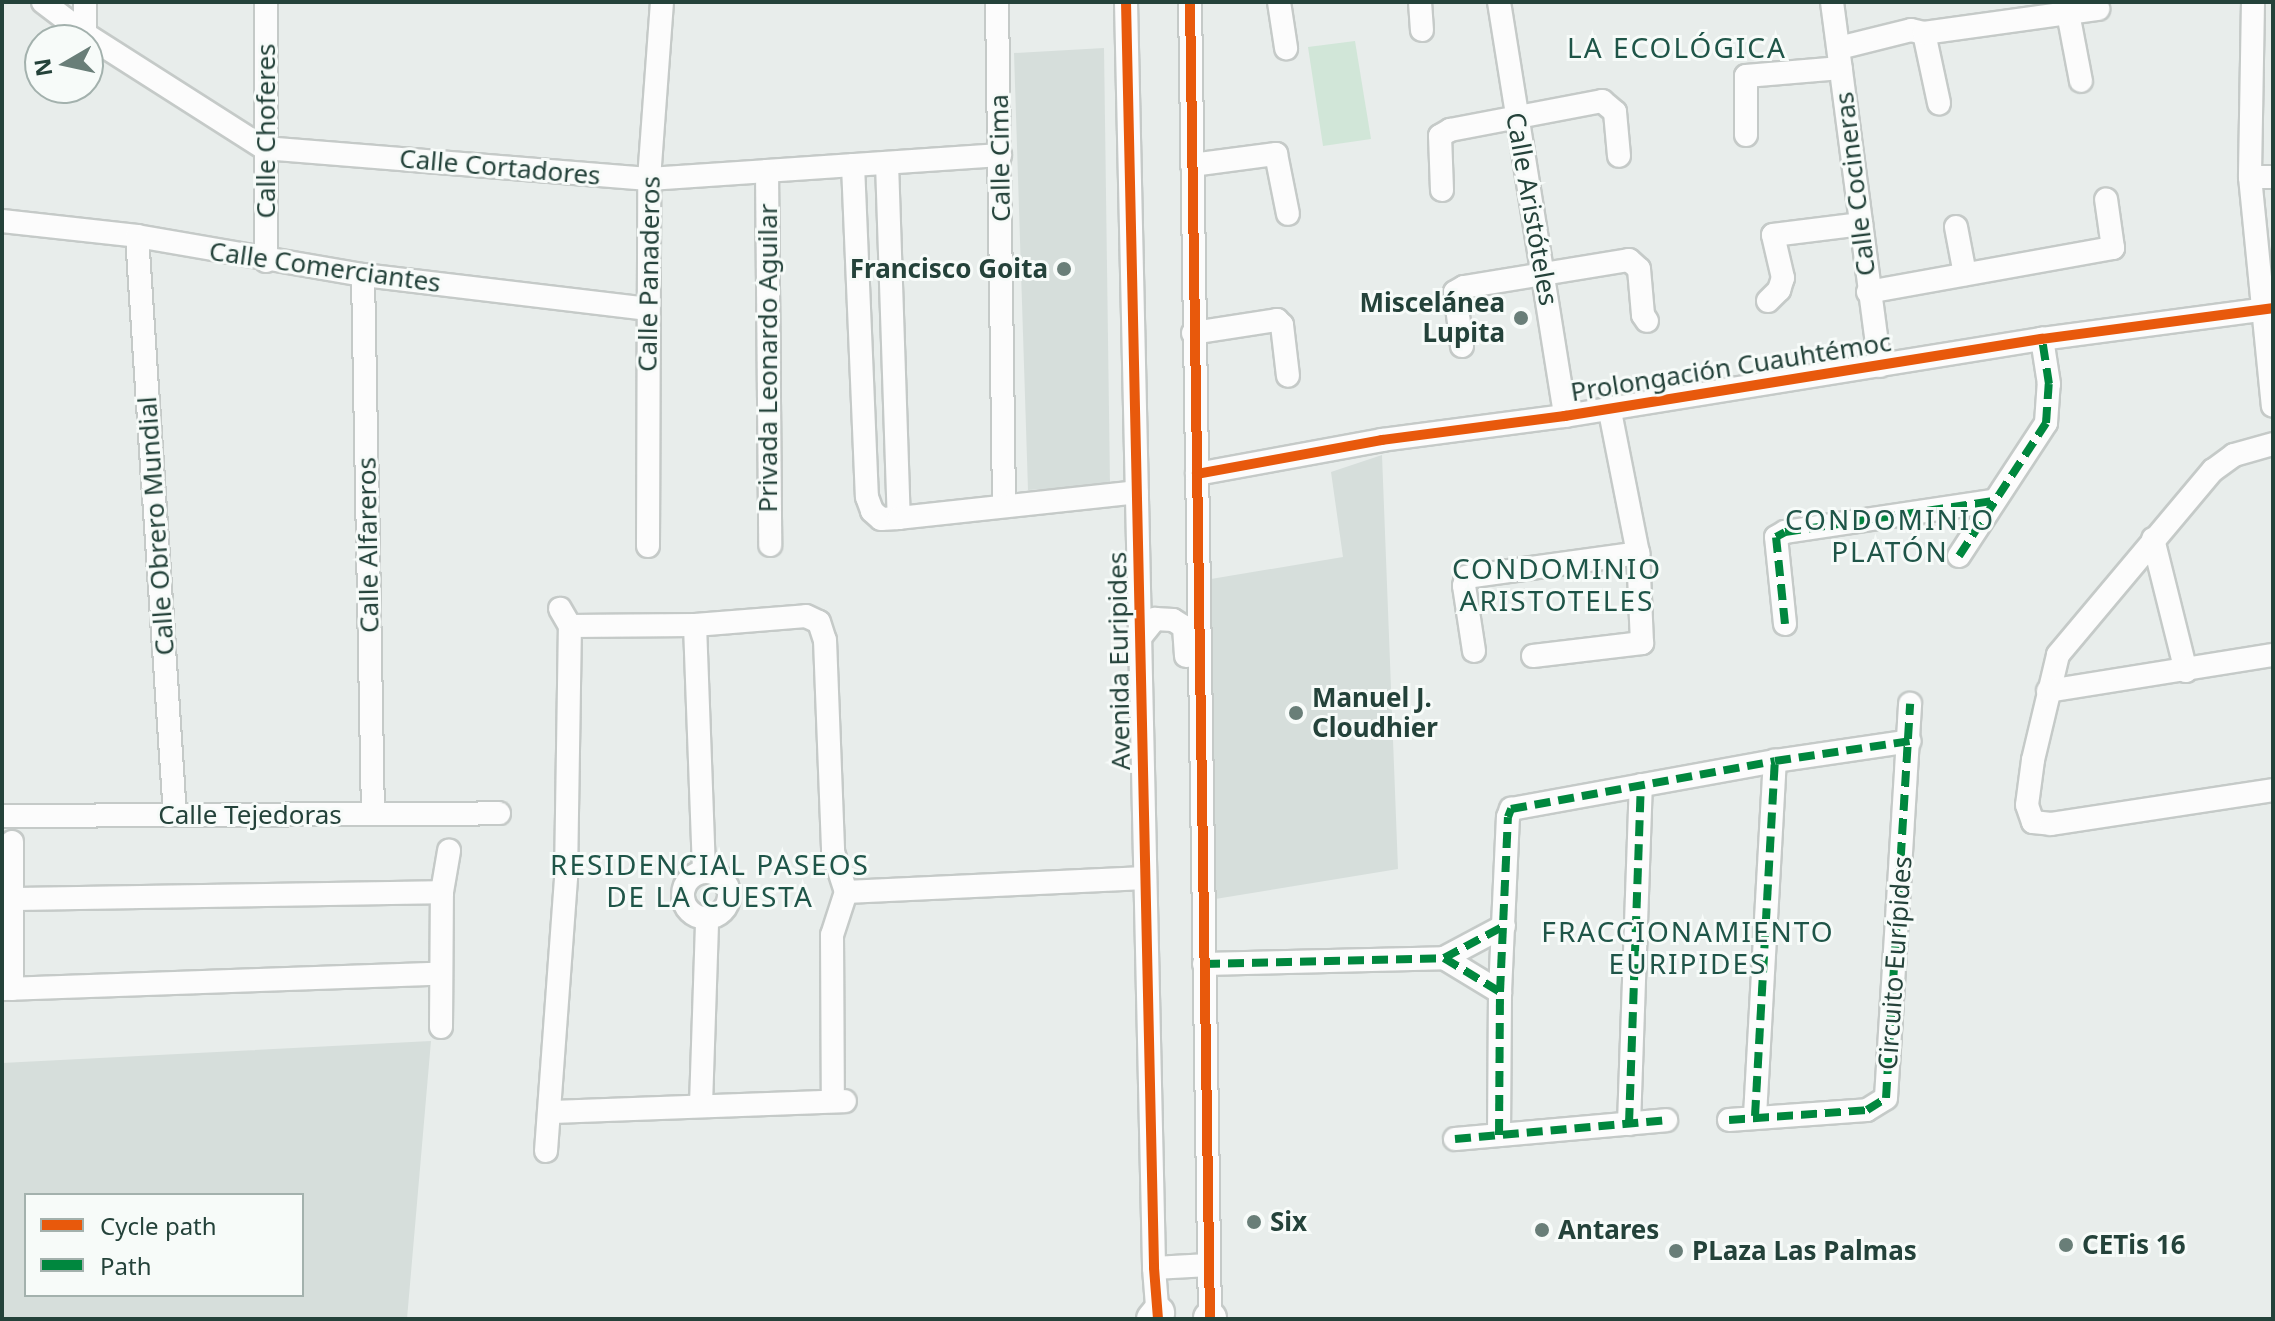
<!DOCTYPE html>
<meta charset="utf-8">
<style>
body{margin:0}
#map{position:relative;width:2275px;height:1321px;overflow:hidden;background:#e8edeb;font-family:"Noto Sans",sans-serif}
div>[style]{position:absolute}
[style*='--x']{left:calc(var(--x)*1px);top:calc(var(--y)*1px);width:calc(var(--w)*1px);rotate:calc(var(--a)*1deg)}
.built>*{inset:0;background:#d6dedb}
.green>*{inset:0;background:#d1e6d8}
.roads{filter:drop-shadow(2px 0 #c5cac8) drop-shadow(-2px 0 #c5cac8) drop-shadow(0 2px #c5cac8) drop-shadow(0 -2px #c5cac8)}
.street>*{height:22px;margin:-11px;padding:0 11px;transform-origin:11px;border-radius:11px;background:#fcfcfc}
.street>.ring{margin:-11px;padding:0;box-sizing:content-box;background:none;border:22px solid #fcfcfc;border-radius:50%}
.secondary>*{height:32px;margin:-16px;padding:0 16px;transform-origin:16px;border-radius:16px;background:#fcfcfc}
.quiet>*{height:8px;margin-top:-4px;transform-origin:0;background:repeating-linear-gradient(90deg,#00873e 0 16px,transparent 0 24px)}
.cycleway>*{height:10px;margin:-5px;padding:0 5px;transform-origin:5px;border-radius:5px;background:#e8590c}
.dots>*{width:22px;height:22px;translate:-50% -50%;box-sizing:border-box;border:4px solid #f7fbf9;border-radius:50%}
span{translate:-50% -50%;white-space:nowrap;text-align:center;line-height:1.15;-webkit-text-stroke:6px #f7fbf9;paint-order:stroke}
.street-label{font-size:26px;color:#24423a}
.poi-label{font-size:26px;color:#24423a;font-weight:700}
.right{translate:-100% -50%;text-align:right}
.left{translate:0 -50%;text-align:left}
.neighbourhood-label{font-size:28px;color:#1f5548;letter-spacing:2px}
.frame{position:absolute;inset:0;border:4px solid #24423a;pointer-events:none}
.legend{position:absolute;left:24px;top:1193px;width:280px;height:104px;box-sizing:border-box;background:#f7fbf9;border:2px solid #a3b1ad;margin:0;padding:10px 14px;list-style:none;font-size:24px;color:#24423a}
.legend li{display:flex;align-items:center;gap:16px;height:40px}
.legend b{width:40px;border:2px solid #a3b1ad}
.north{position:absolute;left:24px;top:24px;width:80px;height:80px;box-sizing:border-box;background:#f7fbf9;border:2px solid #a3b1ad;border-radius:50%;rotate:261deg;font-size:22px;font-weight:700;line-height:32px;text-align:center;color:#24423a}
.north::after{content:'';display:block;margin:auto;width:28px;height:36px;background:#697e78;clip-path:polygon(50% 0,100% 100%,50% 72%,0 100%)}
</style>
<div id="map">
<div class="built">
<i style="clip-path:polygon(1104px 48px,1110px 485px,1028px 490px,1014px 53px)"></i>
<i style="clip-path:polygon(1382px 455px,1398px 869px,1203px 901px,1199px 581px,1343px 557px,1331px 472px)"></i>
<i style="clip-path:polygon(evenodd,431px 1041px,407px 1319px,2px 1319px,2px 1063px,431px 1041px,26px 1195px,302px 1195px,302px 1295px,26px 1295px,26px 1195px)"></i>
</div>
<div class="green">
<i style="clip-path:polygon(1355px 41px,1371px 139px,1323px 146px,1308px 47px)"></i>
</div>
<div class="roads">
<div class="street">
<i style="--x:43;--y:2;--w:53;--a:37.3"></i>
<i style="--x:85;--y:34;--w:212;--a:32.5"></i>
<i style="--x:264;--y:148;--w:386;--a:4.6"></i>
<i style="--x:649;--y:179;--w:352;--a:-3.9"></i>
<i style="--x:85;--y:2;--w:32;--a:90"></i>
<i style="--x:997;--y:2;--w:504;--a:89.2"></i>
<i style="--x:1126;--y:2;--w:1266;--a:88.73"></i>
<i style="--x:1154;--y:1268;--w:51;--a:85.5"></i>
<i style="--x:1190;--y:2;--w:1317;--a:89.13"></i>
<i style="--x:1279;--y:2;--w:47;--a:81.3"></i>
<i style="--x:1420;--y:2;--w:28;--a:86"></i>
<i style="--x:1499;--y:2;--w:419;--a:80.9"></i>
<i style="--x:1832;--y:2;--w:367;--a:82.5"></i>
<i style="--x:2253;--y:2;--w:175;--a:91"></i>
<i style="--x:2250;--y:177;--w:230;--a:84.3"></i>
<i style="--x:2068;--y:13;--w:69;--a:79.2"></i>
<i style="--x:1924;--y:33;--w:72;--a:77.9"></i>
<i style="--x:1839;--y:48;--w:74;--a:-14"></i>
<i style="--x:1911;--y:30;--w:13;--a:13"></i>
<i style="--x:1924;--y:33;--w:176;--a:-7.9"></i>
<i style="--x:1746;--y:135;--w:59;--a:-90"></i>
<i style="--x:1746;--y:76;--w:95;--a:-4.8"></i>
<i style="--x:887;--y:163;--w:355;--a:88.1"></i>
<i style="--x:853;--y:165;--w:332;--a:87.6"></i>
<i style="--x:867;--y:497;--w:15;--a:70"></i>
<i style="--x:872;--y:511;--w:12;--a:42"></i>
<i style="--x:881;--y:519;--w:18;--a:-3"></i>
<i style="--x:899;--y:518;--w:239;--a:-6.2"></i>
<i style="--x:1192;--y:165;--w:85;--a:-7.5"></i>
<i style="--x:1276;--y:154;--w:61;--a:78.7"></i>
<i style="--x:767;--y:171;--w:374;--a:89.5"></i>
<i style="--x:2250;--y:177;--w:23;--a:0"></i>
<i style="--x:1442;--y:190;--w:54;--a:-92.1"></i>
<i style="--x:1440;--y:136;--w:12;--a:-31"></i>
<i style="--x:1450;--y:130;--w:155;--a:-10.8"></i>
<i style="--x:1602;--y:101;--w:17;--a:40"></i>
<i style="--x:1615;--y:112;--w:44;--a:84.8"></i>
<i style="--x:2;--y:221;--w:136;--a:6.3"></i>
<i style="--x:137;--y:236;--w:229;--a:9.8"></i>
<i style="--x:363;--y:275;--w:287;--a:6.8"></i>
<i style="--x:1956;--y:227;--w:48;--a:79.2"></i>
<i style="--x:137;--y:236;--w:580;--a:86.25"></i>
<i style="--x:266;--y:261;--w:259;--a:-90"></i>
<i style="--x:363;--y:275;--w:539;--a:88.94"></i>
<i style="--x:1868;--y:292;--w:249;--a:-10.2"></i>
<i style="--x:2113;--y:248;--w:49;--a:-98.1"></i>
<i style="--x:1768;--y:301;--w:16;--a:-45"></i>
<i style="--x:1779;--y:290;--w:13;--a:-72"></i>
<i style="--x:1783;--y:278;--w:44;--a:-103.1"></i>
<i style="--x:1773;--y:235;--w:89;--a:-7.1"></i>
<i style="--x:1193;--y:333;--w:85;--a:-8.8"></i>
<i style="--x:1277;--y:320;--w:7;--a:45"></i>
<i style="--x:1282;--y:325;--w:51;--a:83.3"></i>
<i style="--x:1462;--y:346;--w:54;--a:-97.4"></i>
<i style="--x:1455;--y:292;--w:10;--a:-29"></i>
<i style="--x:1464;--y:287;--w:167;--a:-9.3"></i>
<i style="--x:1629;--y:260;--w:13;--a:42"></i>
<i style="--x:1639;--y:269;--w:46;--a:85"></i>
<i style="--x:1643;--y:315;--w:7;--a:56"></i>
<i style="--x:2273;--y:444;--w:41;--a:164.2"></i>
<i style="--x:2234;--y:455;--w:26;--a:144"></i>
<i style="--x:2213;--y:470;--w:241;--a:130"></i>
<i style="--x:2058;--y:655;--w:108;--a:103.4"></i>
<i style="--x:2033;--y:760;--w:45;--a:97.6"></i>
<i style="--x:2027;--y:805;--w:18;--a:71"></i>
<i style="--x:2033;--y:822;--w:18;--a:6"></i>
<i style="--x:2051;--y:824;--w:225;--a:-8.7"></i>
<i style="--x:1197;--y:474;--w:188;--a:-10.4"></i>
<i style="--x:1382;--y:440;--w:185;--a:-7.5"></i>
<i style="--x:1565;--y:416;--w:483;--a:-9.2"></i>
<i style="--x:2042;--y:339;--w:233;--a:-7.6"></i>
<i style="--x:2153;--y:539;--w:136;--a:76"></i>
<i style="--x:648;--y:546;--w:367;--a:-89.8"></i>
<i style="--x:649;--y:179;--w:177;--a:-85.8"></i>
<i style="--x:1959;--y:556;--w:159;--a:-56.8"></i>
<i style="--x:2046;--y:423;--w:39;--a:-86"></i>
<i style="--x:2049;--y:384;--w:46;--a:-98.8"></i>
<i style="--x:1785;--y:624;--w:87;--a:-95.9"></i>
<i style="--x:1776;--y:537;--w:10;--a:-29"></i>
<i style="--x:1785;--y:532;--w:209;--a:-8.5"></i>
<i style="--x:695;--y:625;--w:246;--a:87.9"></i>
<i style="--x:570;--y:626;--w:125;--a:-0.5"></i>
<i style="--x:695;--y:625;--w:111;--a:-4.6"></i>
<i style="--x:806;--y:616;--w:14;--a:25"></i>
<i style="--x:819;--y:622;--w:19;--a:72"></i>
<i style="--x:825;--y:640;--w:212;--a:87.8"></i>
<i style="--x:833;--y:852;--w:42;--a:72"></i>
<i style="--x:846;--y:892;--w:45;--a:108"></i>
<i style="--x:832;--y:935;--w:164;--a:89.7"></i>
<i style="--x:1142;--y:635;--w:21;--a:-51"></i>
<i style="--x:1155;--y:619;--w:18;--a:3"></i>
<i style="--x:1173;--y:620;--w:13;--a:32"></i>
<i style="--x:1184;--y:627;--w:29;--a:86"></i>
<i style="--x:1474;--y:651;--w:66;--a:-98.7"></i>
<i style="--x:1464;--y:586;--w:9;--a:-77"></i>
<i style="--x:1466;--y:577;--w:174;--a:-7.9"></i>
<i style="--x:1533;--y:656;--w:110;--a:-6.8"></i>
<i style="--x:1642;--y:643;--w:90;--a:-92.5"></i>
<i style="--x:1638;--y:553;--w:149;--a:-101.2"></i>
<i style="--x:2048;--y:691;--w:228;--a:-9.1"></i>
<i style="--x:2;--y:816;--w:497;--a:-0.3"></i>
<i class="ring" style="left:683px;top:872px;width:24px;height:24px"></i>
<i style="--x:846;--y:892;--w:299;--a:-2.7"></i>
<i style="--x:12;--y:899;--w:430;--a:-0.9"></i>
<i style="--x:1444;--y:958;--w:66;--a:31.3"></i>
<i style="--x:1204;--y:964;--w:240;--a:-1.4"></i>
<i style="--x:1444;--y:958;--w:68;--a:-28.1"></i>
<i style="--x:2;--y:989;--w:437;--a:-2"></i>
<i style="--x:12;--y:989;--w:147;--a:-90"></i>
<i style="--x:441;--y:1027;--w:135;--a:-89.6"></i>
<i style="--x:442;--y:892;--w:42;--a:-80.3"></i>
<i style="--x:701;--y:1105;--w:185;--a:-88.1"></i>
<i style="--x:550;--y:1112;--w:295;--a:-2.1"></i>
<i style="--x:1755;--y:1116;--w:356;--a:-86.8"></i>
<i style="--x:1729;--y:1120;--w:138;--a:-4.1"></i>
<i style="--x:1867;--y:1110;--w:22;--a:-32"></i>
<i style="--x:1886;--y:1098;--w:395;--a:-86.5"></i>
<i style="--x:1629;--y:1124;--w:339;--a:-88"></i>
<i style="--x:1499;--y:1135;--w:143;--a:-89.6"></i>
<i style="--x:1500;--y:992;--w:175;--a:-87.4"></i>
<i style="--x:1508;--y:817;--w:9;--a:-69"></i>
<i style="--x:1511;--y:809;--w:268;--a:-10.3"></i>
<i style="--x:1775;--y:761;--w:136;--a:-8.4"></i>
<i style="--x:1455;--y:1139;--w:212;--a:-5.1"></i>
<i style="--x:546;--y:1151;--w:275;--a:-85.8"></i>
<i style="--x:566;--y:877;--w:251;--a:-89.1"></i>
<i style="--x:570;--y:626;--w:20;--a:-120"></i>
<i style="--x:1154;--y:1268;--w:55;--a:-3.1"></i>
</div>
<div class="secondary">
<i style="--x:1210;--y:1318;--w:1;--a:90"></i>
<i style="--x:1153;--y:1319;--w:8;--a:-50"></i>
</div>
</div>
<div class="quiet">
<i style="--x:1959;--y:556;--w:159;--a:-56.8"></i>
<i style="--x:2046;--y:423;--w:39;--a:-86"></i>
<i style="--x:2049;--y:384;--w:46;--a:-98.8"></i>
<i style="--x:1785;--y:624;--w:87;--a:-95.9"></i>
<i style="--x:1776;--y:537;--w:10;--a:-29"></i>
<i style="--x:1785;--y:532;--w:209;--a:-8.5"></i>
<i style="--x:1444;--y:958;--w:66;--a:31.3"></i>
<i style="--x:1204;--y:964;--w:240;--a:-1.4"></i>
<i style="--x:1444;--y:958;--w:68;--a:-28.1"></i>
<i style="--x:1755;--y:1116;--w:356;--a:-86.8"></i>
<i style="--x:1729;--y:1120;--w:138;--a:-4.1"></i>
<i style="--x:1867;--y:1110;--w:22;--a:-32"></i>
<i style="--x:1886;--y:1098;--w:395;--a:-86.5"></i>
<i style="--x:1629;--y:1124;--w:339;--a:-88"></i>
<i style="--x:1499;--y:1135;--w:143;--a:-89.6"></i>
<i style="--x:1500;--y:992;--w:175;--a:-87.4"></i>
<i style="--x:1508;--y:817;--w:9;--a:-69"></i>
<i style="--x:1511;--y:809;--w:268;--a:-10.3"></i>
<i style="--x:1775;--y:761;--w:136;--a:-8.4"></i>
<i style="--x:1455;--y:1139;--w:212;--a:-5.1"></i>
</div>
<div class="cycleway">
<i style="--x:1126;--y:2;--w:1266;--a:88.73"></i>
<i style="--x:1154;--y:1268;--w:51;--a:85.5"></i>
<i style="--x:1190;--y:2;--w:1317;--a:89.13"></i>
<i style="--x:1197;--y:474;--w:188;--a:-10.4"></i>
<i style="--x:1382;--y:440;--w:185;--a:-7.5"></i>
<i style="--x:1565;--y:416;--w:483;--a:-9.2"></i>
<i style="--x:2042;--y:339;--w:233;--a:-7.6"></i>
</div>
<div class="dots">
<i style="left:1064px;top:269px;background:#697e78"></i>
<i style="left:1521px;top:318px;background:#697e78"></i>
<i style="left:1296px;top:713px;background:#697e78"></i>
<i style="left:1254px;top:1222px;background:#697e78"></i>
<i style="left:1542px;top:1230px;background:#697e78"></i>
<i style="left:2066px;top:1245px;background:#697e78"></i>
<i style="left:1676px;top:1251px;background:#697e78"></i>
</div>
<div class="street-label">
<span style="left:266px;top:131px;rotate:-90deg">Calle Choferes</span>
<span style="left:1000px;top:158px;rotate:-91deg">Calle Cima</span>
<span style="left:500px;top:167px;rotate:5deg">Calle Cortadores</span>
<span style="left:1855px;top:184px;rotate:-97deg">Calle Cocineras</span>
<span style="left:1532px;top:209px;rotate:80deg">Calle Aristóteles</span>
<span style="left:325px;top:267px;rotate:8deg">Calle Comerciantes</span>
<span style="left:649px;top:274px;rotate:-89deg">Calle Panaderos</span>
<span style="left:768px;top:358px;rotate:-90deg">Privada Leonardo Aguilar</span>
<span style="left:1731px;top:367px;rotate:-9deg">Prolongación Cuauhtémoc</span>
<span style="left:156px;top:526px;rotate:-94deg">Calle Obrero Mundial</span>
<span style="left:368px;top:545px;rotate:-91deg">Calle Alfareros</span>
<span style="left:1119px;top:661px;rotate:-91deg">Avenida Euripides</span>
<span style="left:250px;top:815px">Calle Tejedoras</span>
<span style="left:1895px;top:963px;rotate:-86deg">Circuito Eurípides</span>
</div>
<div class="poi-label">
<span class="right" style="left:1048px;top:269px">Francisco Goita</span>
<span class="right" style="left:1505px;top:318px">Miscelánea<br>Lupita</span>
<span class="left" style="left:1312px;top:713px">Manuel J.<br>Cloudhier</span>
<span class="left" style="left:1270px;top:1222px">Six</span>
<span class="left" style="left:1558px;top:1230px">Antares</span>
<span class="left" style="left:2082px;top:1245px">CETis 16</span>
<span class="left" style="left:1692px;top:1251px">PLaza Las Palmas</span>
</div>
<div class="neighbourhood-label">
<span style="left:1677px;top:47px">LA ECOLÓGICA</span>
<span style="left:1890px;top:535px">CONDOMINIO<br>PLATÓN</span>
<span style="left:1557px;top:584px">CONDOMINIO<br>ARISTOTELES</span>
<span style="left:710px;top:880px">RESIDENCIAL PASEOS<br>DE LA CUESTA</span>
<span style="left:1688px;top:947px">FRACCIONAMIENTO<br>EURIPIDES</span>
</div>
<div class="frame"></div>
<ul class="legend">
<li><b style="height:10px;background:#e8590c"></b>Cycle path</li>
<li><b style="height:10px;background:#00873e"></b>Path</li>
</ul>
<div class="north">N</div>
</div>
